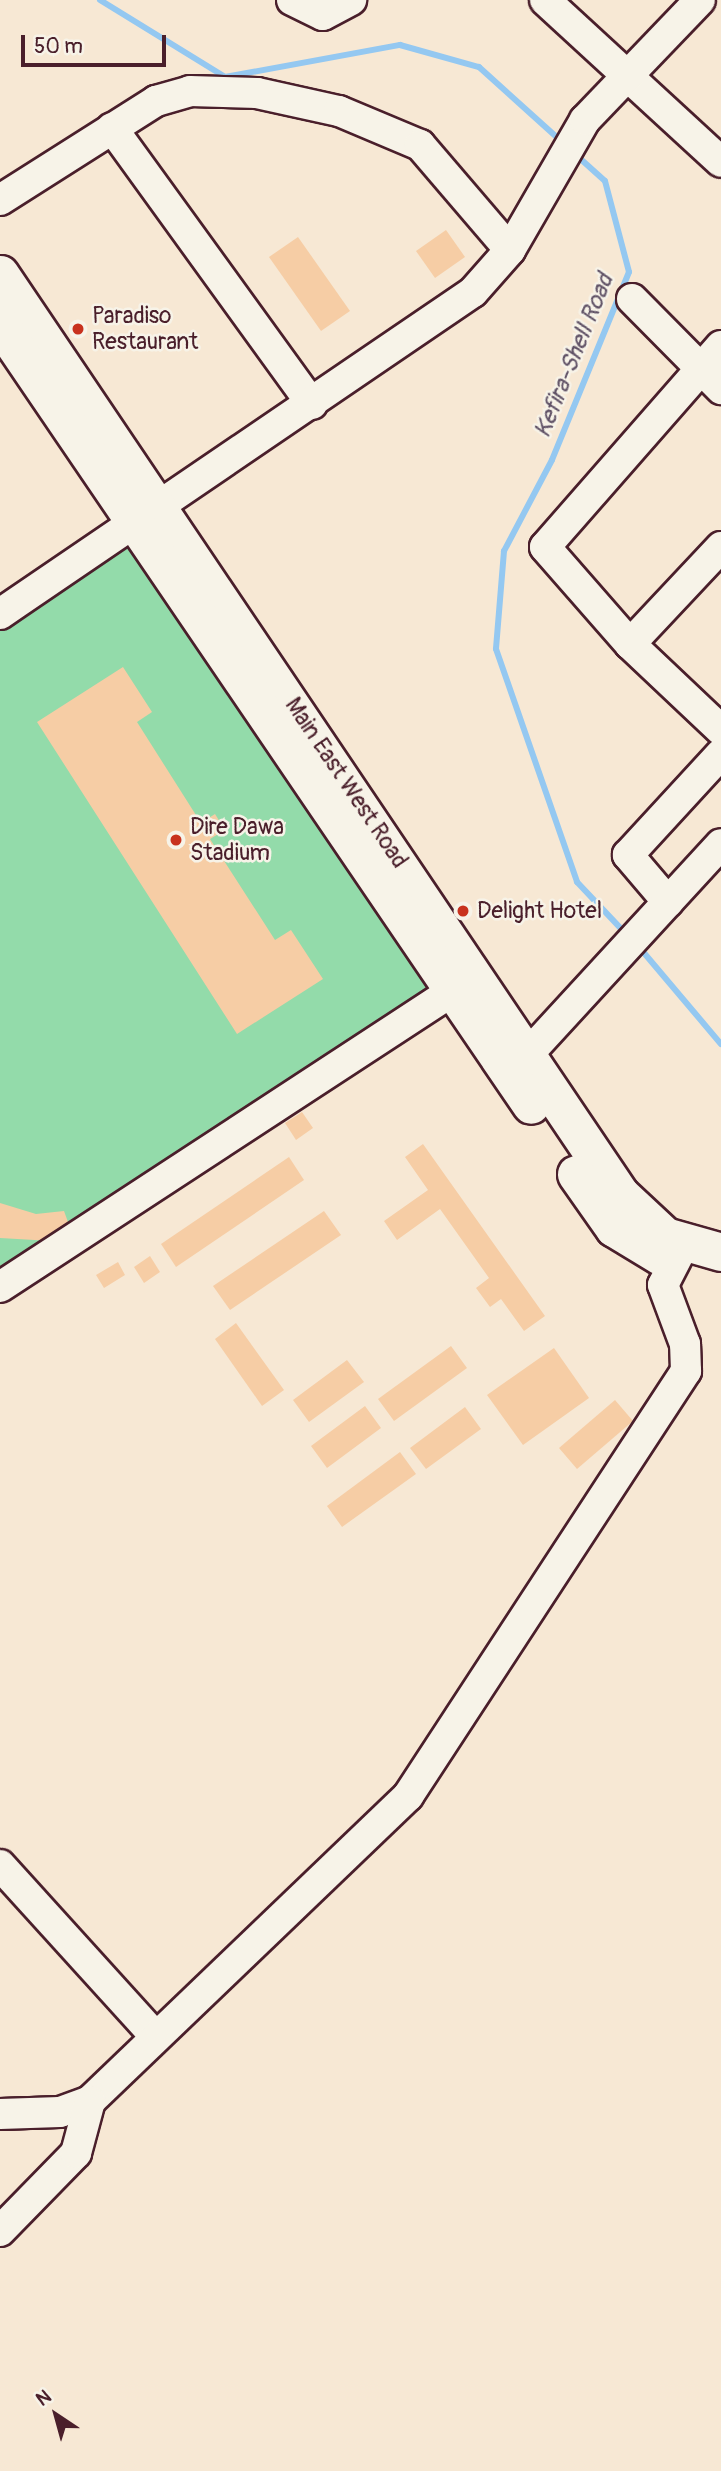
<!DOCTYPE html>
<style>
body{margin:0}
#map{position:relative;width:721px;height:2471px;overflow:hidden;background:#f7e8d4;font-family:Pangolin,sans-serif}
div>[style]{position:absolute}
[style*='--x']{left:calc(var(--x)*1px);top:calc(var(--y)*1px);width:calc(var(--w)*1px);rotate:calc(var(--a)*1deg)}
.green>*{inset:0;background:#93dbaa}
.stream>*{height:6px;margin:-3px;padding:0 3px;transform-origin:3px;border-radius:3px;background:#94c8f1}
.building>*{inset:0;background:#f6cda5}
.roads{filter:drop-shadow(2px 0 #4a1f2b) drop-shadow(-2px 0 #4a1f2b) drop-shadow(0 2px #4a1f2b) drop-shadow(0 -2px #4a1f2b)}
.minor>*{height:30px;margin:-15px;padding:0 15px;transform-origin:15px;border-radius:15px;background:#f7f3e8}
.major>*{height:37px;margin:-18.5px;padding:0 18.5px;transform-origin:18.5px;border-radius:18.5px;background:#f7f3e8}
.dots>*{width:19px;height:19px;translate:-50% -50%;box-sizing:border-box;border:4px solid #f7f3e8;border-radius:50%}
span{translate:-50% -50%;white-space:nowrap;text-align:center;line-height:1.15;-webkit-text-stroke:5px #f7f3e8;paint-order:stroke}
.poi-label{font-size:23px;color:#4a1f2b}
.left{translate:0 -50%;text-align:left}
.street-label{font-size:23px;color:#4a1f2b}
.water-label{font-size:24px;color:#605266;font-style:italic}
.north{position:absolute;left:21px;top:2380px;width:70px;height:70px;-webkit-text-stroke:5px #f7f3e8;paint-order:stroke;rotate:324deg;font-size:19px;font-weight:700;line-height:28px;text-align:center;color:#4a1f2b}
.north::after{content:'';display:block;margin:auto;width:24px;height:32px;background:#4a1f2b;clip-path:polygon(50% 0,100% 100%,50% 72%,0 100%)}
.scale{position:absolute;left:21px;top:35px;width:145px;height:32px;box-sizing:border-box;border:4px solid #4a1f2b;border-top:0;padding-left:9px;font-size:21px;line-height:24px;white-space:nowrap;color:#4a1f2b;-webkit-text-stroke:5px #f7f3e8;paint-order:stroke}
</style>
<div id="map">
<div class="green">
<i style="clip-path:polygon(132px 519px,455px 989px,0 1287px,0 614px)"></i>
</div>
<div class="stream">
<i style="--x:100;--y:0;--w:147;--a:31.6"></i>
<i style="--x:225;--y:77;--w:178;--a:-10.4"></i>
<i style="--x:400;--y:45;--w:82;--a:15.6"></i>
<i style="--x:479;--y:67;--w:112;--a:42.1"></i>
<i style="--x:575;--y:154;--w:40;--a:42"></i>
<i style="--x:605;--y:181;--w:94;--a:75.2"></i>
<i style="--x:629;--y:272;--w:203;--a:112.3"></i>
<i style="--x:552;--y:460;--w:103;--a:117.8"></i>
<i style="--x:504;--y:551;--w:98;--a:94.7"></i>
<i style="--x:496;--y:649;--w:247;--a:70.8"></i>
<i style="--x:577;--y:882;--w:71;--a:46.7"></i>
<i style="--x:639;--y:947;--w:127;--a:49.8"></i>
</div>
<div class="building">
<i style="clip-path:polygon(446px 230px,465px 257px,435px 278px,416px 251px)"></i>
<i style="clip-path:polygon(298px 237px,350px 311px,321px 331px,269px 257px)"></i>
<i style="clip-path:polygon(123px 667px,152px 712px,137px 722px,201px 823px,215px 814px,225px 830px,210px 839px,275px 940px,291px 930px,323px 979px,237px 1034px,37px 722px)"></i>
<i style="clip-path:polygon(302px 1112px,313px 1128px,296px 1140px,285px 1123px)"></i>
<i style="clip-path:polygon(423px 1144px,545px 1316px,524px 1331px,501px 1299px,490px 1307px,476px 1288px,489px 1278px,440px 1209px,397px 1240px,384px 1221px,428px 1190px,405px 1157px)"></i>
<i style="clip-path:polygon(289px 1157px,304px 1180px,176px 1267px,161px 1244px)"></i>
<i style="clip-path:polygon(0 1203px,36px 1214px,64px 1211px,72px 1233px,52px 1241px,0 1238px)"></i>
<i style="clip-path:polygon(324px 1211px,341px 1235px,230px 1310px,213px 1286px)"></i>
<i style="clip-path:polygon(150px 1256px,160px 1272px,144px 1283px,134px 1267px)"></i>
<i style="clip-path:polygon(118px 1262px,125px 1275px,104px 1288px,96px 1275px)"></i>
<i style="clip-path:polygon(236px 1323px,284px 1390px,262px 1406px,215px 1339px)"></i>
<i style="clip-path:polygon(451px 1346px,467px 1368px,394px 1421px,378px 1399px)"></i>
<i style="clip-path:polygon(554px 1348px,589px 1398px,523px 1445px,487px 1395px)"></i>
<i style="clip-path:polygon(347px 1360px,364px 1382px,309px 1422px,293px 1400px)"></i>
<i style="clip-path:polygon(615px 1400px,633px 1421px,577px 1469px,559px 1448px)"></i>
<i style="clip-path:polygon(365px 1406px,381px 1428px,327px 1468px,311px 1446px)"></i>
<i style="clip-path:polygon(465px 1407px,481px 1429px,426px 1469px,410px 1448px)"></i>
<i style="clip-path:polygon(400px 1452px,416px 1474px,342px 1527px,327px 1506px)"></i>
</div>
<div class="roads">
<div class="minor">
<i style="--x:292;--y:0;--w:34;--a:26"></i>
<i style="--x:323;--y:15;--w:32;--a:-28"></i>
<i style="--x:545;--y:0;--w:239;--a:42.6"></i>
<i style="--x:112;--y:128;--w:341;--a:54.1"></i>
<i style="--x:0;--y:200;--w:185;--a:-32.4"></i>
<i style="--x:156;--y:101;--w:35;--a:-16"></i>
<i style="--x:190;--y:91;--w:67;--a:1.7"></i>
<i style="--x:257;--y:93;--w:84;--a:12.4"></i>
<i style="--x:339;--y:111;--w:88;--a:22.8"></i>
<i style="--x:420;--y:145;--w:138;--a:49.4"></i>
<i style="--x:632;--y:299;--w:127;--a:45.3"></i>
<i style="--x:721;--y:346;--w:267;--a:131.2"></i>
<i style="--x:545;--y:547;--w:129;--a:48.8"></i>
<i style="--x:630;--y:644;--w:125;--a:43.4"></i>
<i style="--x:0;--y:614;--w:572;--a:-34.25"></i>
<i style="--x:473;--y:292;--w:56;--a:-48.6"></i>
<i style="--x:510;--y:250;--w:150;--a:-60"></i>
<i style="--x:585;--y:120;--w:166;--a:-46.2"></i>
<i style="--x:630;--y:644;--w:133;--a:-46.8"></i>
<i style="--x:668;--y:902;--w:62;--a:-130.4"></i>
<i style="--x:628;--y:855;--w:137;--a:-47.4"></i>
<i style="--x:509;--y:1066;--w:22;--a:-32"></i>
<i style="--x:528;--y:1054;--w:285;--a:-47.4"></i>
<i style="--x:0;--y:1287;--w:563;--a:-33.18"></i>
<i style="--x:0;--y:1865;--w:231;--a:47.8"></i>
<i style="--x:0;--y:2114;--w:60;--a:-1.9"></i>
<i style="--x:60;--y:2112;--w:32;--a:-20"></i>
<i style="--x:90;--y:2101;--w:441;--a:-43.8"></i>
<i style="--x:408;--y:1796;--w:508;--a:-56.81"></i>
<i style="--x:686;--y:1371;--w:27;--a:-92"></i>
<i style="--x:685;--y:1344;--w:63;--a:-110.4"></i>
<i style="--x:663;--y:1285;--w:46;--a:-62.9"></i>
<i style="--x:0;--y:2231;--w:109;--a:-45.7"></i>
<i style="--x:76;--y:2153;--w:54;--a:-74.9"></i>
</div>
<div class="major">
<i style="--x:0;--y:274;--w:1109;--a:56.02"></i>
<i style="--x:620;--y:1194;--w:62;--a:43"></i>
<i style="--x:665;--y:1236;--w:58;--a:15.9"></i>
<i style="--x:0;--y:324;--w:944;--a:55.79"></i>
<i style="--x:576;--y:1174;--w:66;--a:54.9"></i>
<i style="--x:614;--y:1228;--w:54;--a:31.3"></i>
</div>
</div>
<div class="dots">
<i style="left:78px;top:329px;background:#c8321e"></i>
<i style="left:176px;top:840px;background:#c8321e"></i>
<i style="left:463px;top:911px;background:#c8321e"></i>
</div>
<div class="poi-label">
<span class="left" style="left:92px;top:329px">Paradiso<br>Restaurant</span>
<span class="left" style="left:190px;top:840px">Dire Dawa<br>Stadium</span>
<span class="left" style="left:477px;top:911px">Delight Hotel</span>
</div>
<div class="street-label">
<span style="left:346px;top:783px;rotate:56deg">Main East West Road</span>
</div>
<div class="water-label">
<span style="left:574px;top:356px;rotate:-68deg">Kefira-Shell Road</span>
</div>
<div class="north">N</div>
<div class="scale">50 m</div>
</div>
